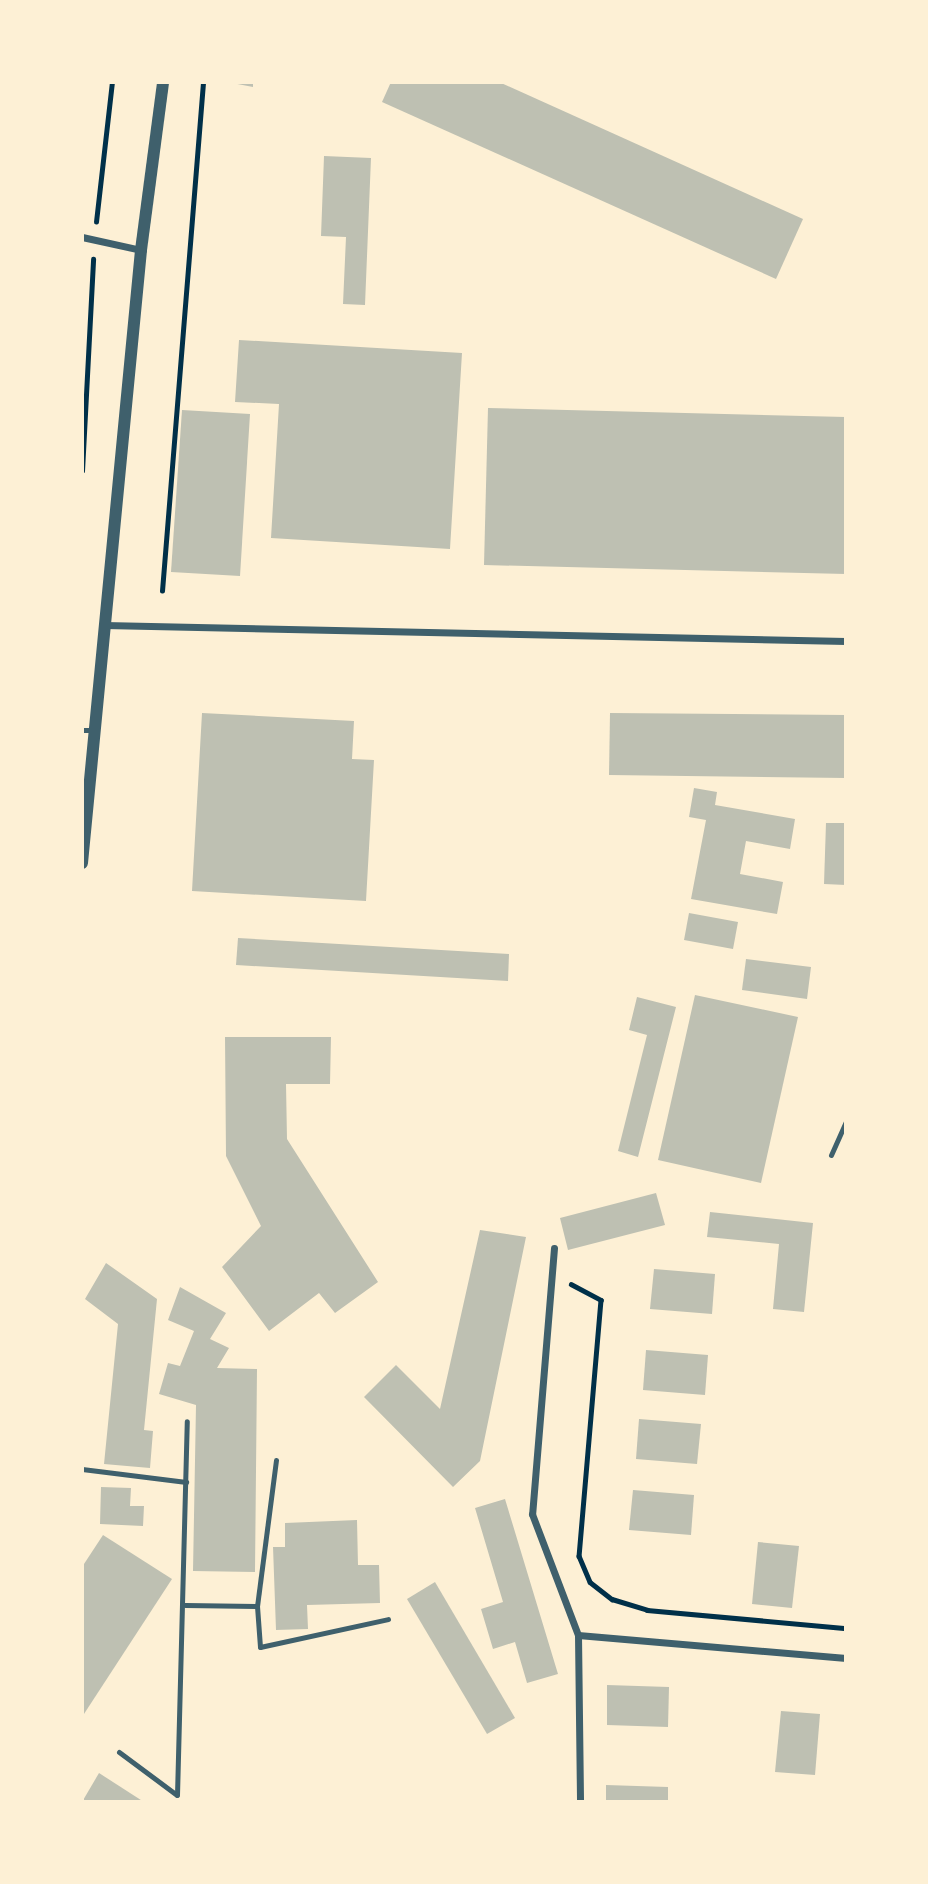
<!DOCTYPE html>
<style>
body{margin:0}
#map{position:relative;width:928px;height:1884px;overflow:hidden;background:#fdf0d5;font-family:Montserrat,sans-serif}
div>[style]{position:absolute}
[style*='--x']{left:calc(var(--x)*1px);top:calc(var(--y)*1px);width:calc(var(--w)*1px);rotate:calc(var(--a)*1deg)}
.building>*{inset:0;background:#bec0b2}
.path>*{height:4.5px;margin:-2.25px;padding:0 2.25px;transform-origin:2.25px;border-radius:2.25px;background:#003049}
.service>*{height:5px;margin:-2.5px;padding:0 2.5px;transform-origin:2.5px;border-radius:2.5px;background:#3f606c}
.minor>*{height:7px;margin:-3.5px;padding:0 3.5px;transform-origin:3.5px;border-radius:3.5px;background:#3f606c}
.tertiary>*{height:12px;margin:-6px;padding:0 6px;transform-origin:6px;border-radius:6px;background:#3f606c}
span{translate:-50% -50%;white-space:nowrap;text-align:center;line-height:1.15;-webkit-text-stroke:5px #fdf0d5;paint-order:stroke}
.frame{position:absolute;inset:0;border:84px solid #fdf0d5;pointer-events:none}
</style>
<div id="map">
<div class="building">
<i style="clip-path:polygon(227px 82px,253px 82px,253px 87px)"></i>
<i style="clip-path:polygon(391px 82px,499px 82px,803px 219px,776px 279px,382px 102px)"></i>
<i style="clip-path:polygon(324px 156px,371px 158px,365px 305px,343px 304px,346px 237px,321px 236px)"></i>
<i style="clip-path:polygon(239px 340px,462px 353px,450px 549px,271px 538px,279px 404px,235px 402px)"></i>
<i style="clip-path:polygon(488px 408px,846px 417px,846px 574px,484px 565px)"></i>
<i style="clip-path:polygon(182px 410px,250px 414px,240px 576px,171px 572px)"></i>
<i style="clip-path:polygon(202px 713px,354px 721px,352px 759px,374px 760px,366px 901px,192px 891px)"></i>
<i style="clip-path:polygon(610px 713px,846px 715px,846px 778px,609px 775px)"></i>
<i style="clip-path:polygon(694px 788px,717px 792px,715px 805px,795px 819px,790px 849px,746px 841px,740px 874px,783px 882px,777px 914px,691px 899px,706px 820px,689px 817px)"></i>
<i style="clip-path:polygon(826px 823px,846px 823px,846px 885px,824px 884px)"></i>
<i style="clip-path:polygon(689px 913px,738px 922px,733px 949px,684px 940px)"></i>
<i style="clip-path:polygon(238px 938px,509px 954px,508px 981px,236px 965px)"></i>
<i style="clip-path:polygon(746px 959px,811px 967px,807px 999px,742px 990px)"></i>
<i style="clip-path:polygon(695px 995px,798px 1017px,761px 1183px,658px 1160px)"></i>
<i style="clip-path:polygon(637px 997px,676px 1007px,638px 1157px,618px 1151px,647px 1035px,629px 1030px)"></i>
<i style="clip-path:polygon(225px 1037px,331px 1037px,330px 1084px,286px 1084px,287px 1139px,378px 1282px,335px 1313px,319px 1293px,269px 1331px,222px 1267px,261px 1226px,226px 1156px)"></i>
<i style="clip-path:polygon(656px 1193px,665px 1225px,568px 1250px,560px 1218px)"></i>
<i style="clip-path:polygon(710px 1212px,813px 1223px,804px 1312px,773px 1309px,779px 1244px,707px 1237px)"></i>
<i style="clip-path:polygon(480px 1230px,526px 1237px,480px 1461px,453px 1487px,364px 1397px,396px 1365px,440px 1409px)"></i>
<i style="clip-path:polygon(106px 1263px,157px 1299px,144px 1430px,153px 1431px,150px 1468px,104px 1464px,118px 1324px,85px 1299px)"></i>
<i style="clip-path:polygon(654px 1269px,715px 1274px,712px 1314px,650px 1309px)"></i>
<i style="clip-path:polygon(180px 1287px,226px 1313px,210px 1339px,229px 1348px,217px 1368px,257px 1369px,255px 1572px,193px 1571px,196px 1405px,159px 1394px,168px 1363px,180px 1366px,194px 1331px,168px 1320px)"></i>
<i style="clip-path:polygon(646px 1350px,708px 1355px,705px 1395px,643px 1390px)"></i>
<i style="clip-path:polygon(639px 1419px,701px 1424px,697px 1464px,636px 1459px)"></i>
<i style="clip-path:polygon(101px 1487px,131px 1488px,130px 1506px,144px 1506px,143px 1526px,100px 1524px)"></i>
<i style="clip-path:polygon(633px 1490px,694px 1495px,691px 1535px,629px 1530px)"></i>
<i style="clip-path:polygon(505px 1499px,558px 1674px,527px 1683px,515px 1642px,493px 1649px,481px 1609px,503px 1602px,475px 1508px)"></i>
<i style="clip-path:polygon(357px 1520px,358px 1565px,379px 1565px,380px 1603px,307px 1605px,308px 1629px,276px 1630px,273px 1547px,285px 1547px,285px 1523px)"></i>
<i style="clip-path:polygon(103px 1535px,172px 1579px,82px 1717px,82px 1567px)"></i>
<i style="clip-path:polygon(758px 1542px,799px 1546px,792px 1608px,752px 1604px)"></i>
<i style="clip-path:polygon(435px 1582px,515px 1718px,487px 1734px,407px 1599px)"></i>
<i style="clip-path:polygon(607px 1685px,669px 1687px,668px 1727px,607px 1725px)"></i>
<i style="clip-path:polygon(781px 1711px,820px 1714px,815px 1775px,775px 1772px)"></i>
<i style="clip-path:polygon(99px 1773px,144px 1802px,82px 1802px)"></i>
<i style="clip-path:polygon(606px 1785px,668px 1787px,668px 1802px,606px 1802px)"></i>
</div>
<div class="path">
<i style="--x:96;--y:222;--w:141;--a:-83.5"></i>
<i style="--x:82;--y:471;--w:212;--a:-87"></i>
<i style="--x:162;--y:591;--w:511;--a:-85.39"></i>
<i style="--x:571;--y:1284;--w:34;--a:28"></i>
<i style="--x:601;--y:1300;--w:257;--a:94.9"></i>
<i style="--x:579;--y:1556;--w:28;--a:67"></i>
<i style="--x:590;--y:1582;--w:28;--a:38"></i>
<i style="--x:612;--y:1599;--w:37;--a:17"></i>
<i style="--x:647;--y:1610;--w:200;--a:5.2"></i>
</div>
<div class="service">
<i style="--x:82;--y:730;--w:10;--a:0"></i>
<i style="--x:831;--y:1155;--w:37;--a:-66"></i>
<i style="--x:276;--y:1460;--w:147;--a:97.4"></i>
<i style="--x:257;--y:1606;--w:41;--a:85.8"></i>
<i style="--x:260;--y:1647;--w:131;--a:-12.3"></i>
<i style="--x:82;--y:1469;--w:105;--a:7.1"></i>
<i style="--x:185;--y:1605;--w:72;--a:0.8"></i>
<i style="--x:119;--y:1752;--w:72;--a:36.6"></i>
<i style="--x:177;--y:1795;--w:374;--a:-88.5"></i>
</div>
<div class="minor">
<i style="--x:82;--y:237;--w:60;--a:12.4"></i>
<i style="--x:104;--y:625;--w:742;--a:1.24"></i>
<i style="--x:554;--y:1248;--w:267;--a:94.7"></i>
<i style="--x:532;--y:1514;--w:129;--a:69.2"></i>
<i style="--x:578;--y:1635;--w:167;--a:89.3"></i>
<i style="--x:578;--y:1635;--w:269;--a:4.9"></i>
</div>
<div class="tertiary">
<i style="--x:82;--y:863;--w:616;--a:-84.5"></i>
<i style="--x:141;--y:250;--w:169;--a:-82.5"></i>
</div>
<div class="frame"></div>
</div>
